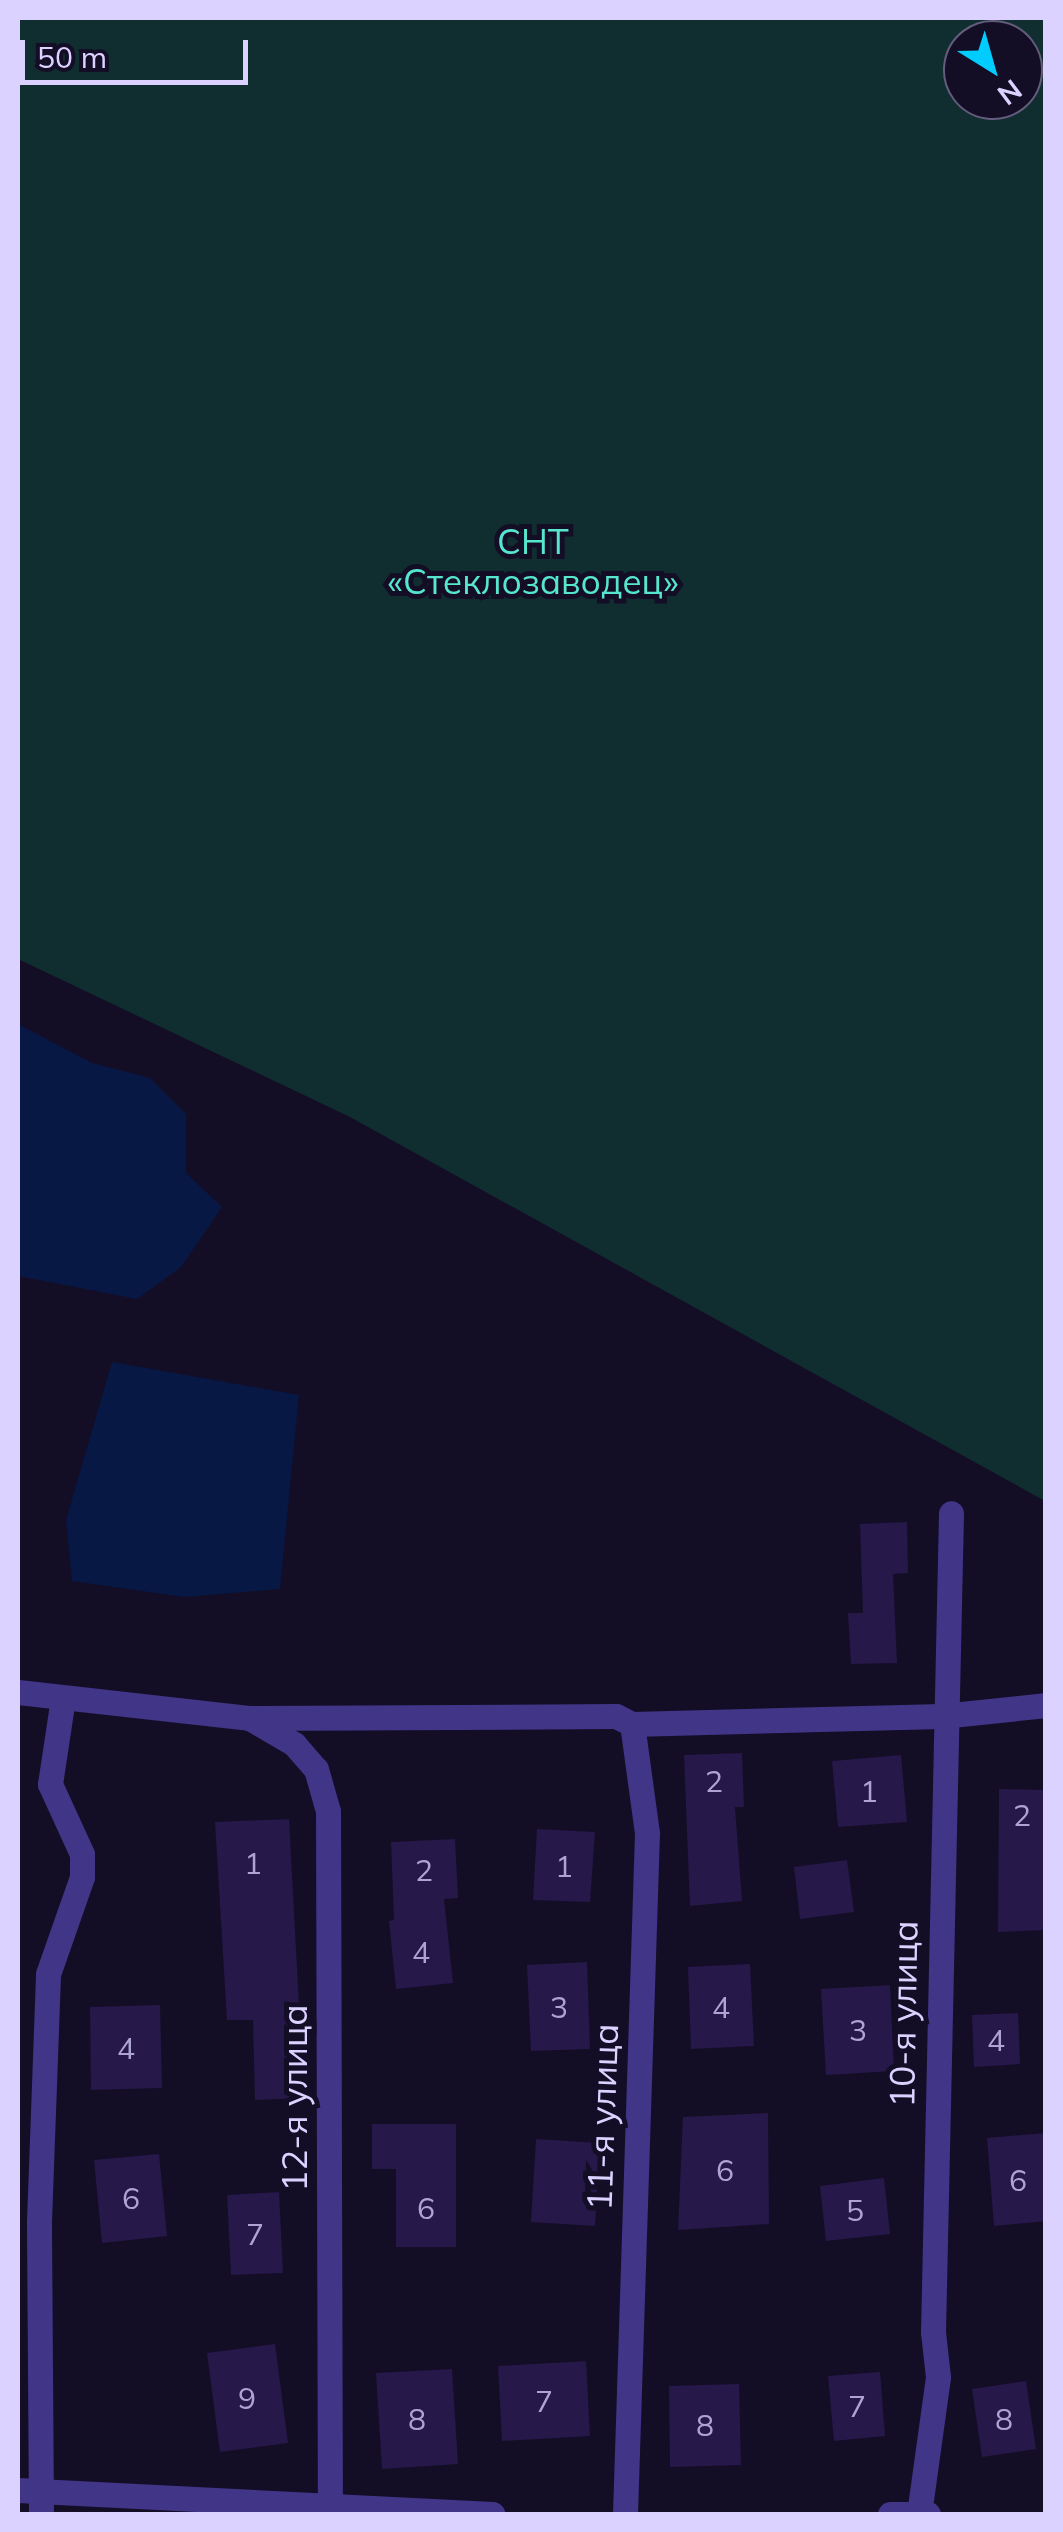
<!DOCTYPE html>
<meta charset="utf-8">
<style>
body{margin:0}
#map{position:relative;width:1063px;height:2532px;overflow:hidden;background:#140d26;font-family:Mulish,sans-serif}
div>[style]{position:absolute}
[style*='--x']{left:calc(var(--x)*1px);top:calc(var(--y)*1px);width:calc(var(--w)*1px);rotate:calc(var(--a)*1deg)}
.green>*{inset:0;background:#102e30}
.water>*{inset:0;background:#071845}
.building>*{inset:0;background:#261848}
.street>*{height:25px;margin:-12.5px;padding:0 12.5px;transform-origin:12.5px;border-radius:12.5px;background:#403587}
span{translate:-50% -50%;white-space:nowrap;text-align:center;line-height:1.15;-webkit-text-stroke:10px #140d26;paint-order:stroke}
.number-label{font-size:30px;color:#aea4d1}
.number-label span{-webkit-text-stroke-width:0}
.park-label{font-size:35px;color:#56e6cf}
.street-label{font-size:35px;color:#dbd2ff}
.frame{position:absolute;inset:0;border:20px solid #dbd2ff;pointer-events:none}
.north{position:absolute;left:943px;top:20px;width:100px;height:100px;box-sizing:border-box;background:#140d26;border:2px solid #645c7d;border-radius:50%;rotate:143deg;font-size:28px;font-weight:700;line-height:40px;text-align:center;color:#dbd2ff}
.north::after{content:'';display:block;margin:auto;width:35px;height:45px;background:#00cdfd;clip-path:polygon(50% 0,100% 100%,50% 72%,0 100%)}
.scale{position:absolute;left:20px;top:40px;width:228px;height:45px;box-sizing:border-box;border:5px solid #dbd2ff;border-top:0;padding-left:12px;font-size:30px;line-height:35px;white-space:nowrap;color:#dbd2ff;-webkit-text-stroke:8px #140d26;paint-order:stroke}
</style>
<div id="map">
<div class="green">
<i style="clip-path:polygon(evenodd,18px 18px,1045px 18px,1045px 1501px,350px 1117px,18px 959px,18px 18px,963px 40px,1023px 40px,1023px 100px,963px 100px,963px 40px)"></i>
</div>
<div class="water">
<i style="clip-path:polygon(18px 1024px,92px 1063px,150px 1078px,186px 1114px,186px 1173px,222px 1207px,181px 1267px,137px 1299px,18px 1276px)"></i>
<i style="clip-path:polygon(112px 1362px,299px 1395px,280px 1589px,184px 1597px,72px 1581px,66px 1520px)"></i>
</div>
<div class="building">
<i style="clip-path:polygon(907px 1522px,908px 1573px,893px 1574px,897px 1663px,851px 1664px,848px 1613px,863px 1613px,860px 1524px)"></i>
<i style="clip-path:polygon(742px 1753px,744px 1807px,735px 1807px,742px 1901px,690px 1906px,684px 1755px)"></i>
<i style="clip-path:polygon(901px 1755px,907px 1822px,838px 1827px,832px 1761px)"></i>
<i style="clip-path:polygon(999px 1789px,1046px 1790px,1044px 1930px,998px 1932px)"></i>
<i style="clip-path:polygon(289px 1819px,304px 2098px,255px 2100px,253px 2020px,227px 2020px,215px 1822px)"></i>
<i style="clip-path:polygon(537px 1829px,595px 1832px,590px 1902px,533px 1900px)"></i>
<i style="clip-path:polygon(455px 1839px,458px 1898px,444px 1899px,453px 1983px,396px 1989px,389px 1921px,394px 1920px,391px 1842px)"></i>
<i style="clip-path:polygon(847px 1860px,854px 1912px,800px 1919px,794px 1867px)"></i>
<i style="clip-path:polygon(587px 1962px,590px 2049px,531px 2051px,527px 1965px)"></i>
<i style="clip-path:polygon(750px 1964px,754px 2046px,691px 2049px,688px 1967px)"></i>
<i style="clip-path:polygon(890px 1985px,894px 2071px,826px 2075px,821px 1989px)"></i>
<i style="clip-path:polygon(160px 2005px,162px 2088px,91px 2090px,90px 2007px)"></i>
<i style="clip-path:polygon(1018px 2013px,1020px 2064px,974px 2067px,972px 2015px)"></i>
<i style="clip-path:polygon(768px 2113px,769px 2224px,678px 2230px,683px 2117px)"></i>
<i style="clip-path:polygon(372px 2124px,456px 2124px,456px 2247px,396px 2247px,396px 2169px,372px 2169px)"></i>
<i style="clip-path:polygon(1046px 2133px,1046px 2221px,994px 2226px,987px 2138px)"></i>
<i style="clip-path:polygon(536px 2139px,600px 2143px,595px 2226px,531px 2222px)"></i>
<i style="clip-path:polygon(159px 2154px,167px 2236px,102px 2243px,94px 2160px)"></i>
<i style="clip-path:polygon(884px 2178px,890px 2234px,826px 2241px,820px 2186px)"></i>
<i style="clip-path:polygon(279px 2192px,283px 2273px,231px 2275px,227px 2195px)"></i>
<i style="clip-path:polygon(275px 2344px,288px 2443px,220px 2452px,207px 2353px)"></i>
<i style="clip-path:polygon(586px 2361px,590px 2436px,502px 2441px,498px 2366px)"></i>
<i style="clip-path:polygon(452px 2369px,458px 2464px,382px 2469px,376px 2373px)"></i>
<i style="clip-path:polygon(880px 2372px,885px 2436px,834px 2441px,828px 2376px)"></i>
<i style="clip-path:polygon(1026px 2381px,1036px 2449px,982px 2457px,972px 2389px)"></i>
<i style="clip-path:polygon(739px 2384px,741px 2465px,670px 2467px,669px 2386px)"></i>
</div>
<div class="street">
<i style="--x:18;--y:1692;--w:232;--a:6.4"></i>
<i style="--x:249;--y:1718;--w:367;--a:-0.3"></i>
<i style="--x:616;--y:1716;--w:18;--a:27"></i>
<i style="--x:632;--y:1724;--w:310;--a:-1.5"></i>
<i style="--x:942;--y:1716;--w:105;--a:-6"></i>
<i style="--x:253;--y:1720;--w:48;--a:30.3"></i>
<i style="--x:294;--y:1744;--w:33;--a:49"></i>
<i style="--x:316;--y:1769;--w:44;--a:74.1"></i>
<i style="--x:328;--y:1811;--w:703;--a:89.84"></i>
<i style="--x:18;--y:2490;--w:475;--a:2.9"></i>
<i style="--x:41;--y:2514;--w:293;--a:-90.4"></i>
<i style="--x:39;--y:2221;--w:247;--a:-87.9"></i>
<i style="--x:48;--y:1974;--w:103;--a:-70.7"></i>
<i style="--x:82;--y:1877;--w:23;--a:-90"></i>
<i style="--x:82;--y:1854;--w:77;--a:-114.6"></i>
<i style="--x:50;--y:1784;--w:87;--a:-81.4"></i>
<i style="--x:625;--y:2514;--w:681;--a:-88.15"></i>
<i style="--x:647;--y:1833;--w:110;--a:-97.8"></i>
<i style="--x:890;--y:2514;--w:38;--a:0"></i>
<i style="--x:919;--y:2514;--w:138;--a:-82.1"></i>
<i style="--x:938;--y:2377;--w:45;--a:-96.3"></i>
<i style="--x:933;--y:2332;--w:819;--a:-88.74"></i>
</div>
<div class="number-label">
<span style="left:714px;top:1781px">2</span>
<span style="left:869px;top:1791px">1</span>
<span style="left:1022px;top:1815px">2</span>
<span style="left:253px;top:1863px">1</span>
<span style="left:564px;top:1866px">1</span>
<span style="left:424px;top:1870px">2</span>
<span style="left:421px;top:1952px">4</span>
<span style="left:559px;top:2007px">3</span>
<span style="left:721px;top:2007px">4</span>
<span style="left:858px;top:2030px">3</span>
<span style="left:996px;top:2040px">4</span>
<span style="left:126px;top:2048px">4</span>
<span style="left:725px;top:2170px">6</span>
<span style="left:1018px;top:2180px">6</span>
<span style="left:131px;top:2198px">6</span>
<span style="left:426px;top:2208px">6</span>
<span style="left:855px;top:2210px">5</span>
<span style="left:255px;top:2234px">7</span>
<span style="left:247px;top:2398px">9</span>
<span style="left:544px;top:2401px">7</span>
<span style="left:857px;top:2406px">7</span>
<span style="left:417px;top:2419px">8</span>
<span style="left:1004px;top:2419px">8</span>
<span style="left:705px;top:2425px">8</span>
</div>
<div class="park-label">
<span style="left:533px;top:561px">СНТ<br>«Стеклозаводец»</span>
</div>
<div class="street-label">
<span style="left:903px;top:2014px;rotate:-89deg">10-я улица</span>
<span style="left:294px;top:2098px;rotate:-90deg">12-я улица</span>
<span style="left:602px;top:2117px;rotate:-88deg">11-я улица</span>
</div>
<div class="frame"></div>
<div class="north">N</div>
<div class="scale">50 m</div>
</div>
